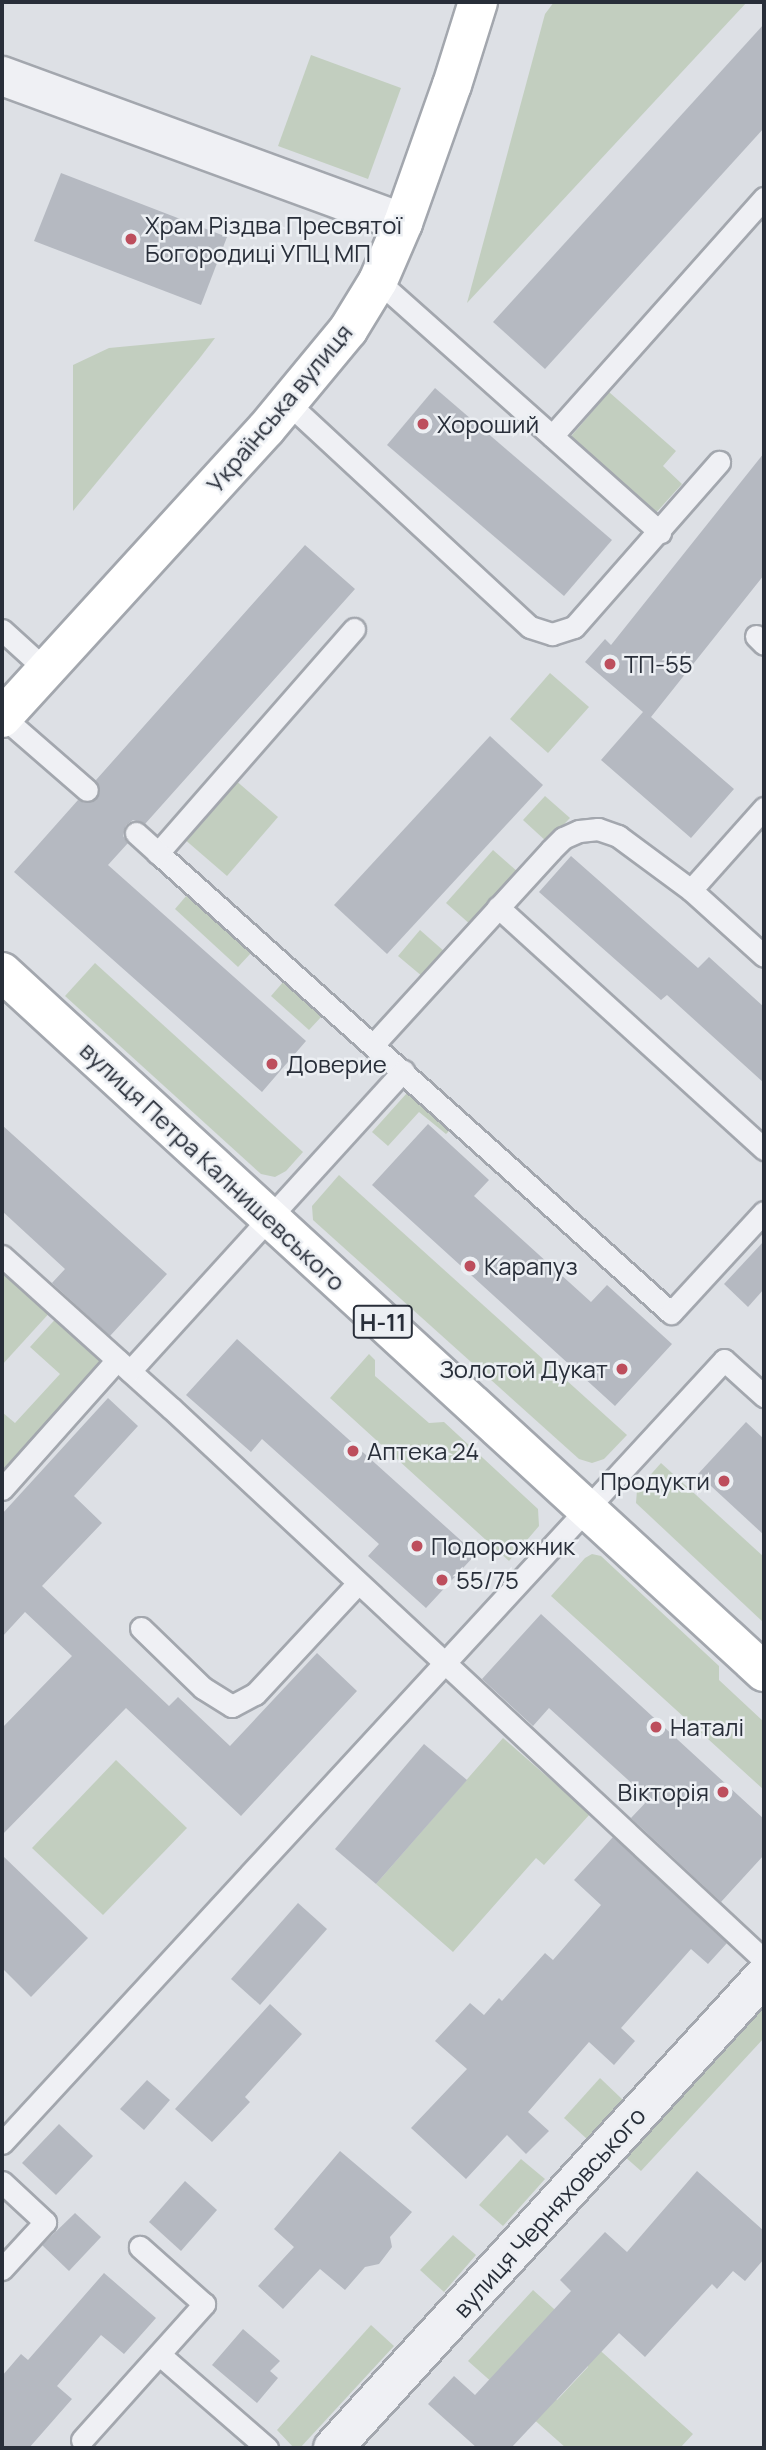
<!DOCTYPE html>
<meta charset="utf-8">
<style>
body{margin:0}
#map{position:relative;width:766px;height:2450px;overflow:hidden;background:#dde0e5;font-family:Manrope,sans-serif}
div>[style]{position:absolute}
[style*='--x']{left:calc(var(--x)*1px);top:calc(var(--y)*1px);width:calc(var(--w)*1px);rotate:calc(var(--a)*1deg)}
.green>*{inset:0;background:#c2cebf}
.building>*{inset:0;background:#b5b9c1}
.roads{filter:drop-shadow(2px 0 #a3a7ae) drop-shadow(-2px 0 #a3a7ae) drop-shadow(0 2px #a3a7ae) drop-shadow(0 -2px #a3a7ae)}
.lane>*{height:21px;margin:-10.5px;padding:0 10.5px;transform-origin:10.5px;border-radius:10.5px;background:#eff0f4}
.street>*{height:38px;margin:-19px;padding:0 19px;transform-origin:19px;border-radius:19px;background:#eff0f4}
.secondary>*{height:38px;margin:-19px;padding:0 19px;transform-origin:19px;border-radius:19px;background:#fff}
.primary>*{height:38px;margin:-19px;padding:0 19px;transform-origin:19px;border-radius:19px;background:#fff}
.dots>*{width:19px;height:19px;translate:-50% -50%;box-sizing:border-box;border:4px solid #eceff3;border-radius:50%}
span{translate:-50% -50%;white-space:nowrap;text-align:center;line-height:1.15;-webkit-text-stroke:5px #eceff3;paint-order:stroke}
.shield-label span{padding:2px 5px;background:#eceff3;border:2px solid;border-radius:5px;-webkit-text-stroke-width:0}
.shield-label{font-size:23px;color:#282e39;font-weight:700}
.poi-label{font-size:24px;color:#282e39}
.left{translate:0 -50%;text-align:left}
.right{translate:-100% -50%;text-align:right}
.street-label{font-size:24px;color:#282e39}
.frame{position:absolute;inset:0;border:4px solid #282e39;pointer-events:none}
</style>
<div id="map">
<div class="green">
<i style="clip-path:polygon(554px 2px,747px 2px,467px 303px,545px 14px)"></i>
<i style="clip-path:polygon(311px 55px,401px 88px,368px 179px,278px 146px)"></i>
<i style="clip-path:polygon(215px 338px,199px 359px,73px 511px,73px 365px,109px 348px)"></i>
<i style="clip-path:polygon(609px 392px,676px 451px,663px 466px,682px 484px,654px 515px,567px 441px)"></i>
<i style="clip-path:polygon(550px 673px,589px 707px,548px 753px,510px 719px)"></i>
<i style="clip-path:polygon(234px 779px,278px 817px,227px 876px,183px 838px)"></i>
<i style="clip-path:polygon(545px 796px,570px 818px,547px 842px,523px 820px)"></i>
<i style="clip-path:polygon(493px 850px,518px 872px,471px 925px,446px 903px)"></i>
<i style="clip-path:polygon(187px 895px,251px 953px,238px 967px,175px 909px)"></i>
<i style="clip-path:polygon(420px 930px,445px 952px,423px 977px,398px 956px)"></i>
<i style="clip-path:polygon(95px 963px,303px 1152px,286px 1171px,275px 1177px,261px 1174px,65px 996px)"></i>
<i style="clip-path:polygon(284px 981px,322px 1016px,309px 1030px,271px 996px)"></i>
<i style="clip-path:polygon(415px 1084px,457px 1123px,446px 1134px,419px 1112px,388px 1146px,372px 1132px)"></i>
<i style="clip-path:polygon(339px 1175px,627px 1435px,604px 1459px,592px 1463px,579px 1459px,313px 1220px,312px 1206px)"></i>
<i style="clip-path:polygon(10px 1270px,53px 1309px,2px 1365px,2px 1278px)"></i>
<i style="clip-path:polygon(60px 1314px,112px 1361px,2px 1482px,2px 1412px,15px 1423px,60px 1374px,30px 1347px)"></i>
<i style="clip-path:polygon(369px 1354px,375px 1360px,375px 1376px,429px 1423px,444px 1422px,538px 1509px,539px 1526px,509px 1561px,330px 1398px)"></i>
<i style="clip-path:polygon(661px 1463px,764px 1557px,764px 1623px,636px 1503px,637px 1490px)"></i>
<i style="clip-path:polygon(592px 1554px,601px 1556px,719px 1666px,719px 1680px,764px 1722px,764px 1790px,551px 1596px,585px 1558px)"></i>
<i style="clip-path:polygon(503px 1738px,590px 1814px,544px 1865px,536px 1858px,453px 1952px,376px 1884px)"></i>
<i style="clip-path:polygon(116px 1760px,187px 1828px,103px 1915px,32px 1848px)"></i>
<i style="clip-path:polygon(764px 2002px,764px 2038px,641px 2171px,624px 2156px)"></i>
<i style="clip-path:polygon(600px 2078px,623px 2100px,587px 2139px,564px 2118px)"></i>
<i style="clip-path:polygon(521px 2159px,545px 2179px,503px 2226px,479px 2205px)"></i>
<i style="clip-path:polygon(453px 2235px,476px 2255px,444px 2292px,420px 2270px)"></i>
<i style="clip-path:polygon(evenodd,533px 2290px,693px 2434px,680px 2448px,566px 2448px,468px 2361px,533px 2290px,510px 2357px,588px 2366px,588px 2367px,557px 2400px,510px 2357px)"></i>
<i style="clip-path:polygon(371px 2325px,394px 2346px,300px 2448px,294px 2448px,277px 2430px)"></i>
</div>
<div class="building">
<i style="clip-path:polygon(764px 24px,764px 128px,545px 369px,493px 322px)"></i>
<i style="clip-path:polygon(61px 173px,227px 237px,201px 305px,34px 241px)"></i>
<i style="clip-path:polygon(435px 388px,612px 540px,564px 596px,387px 445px)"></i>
<i style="clip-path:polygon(764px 453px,764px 575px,651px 717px,734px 789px,691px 838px,601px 760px,643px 712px,585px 662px,605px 639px,611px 645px)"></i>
<i style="clip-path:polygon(305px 545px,355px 589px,145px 824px,133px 820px,126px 825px,123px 836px,128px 843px,108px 865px,306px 1041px,262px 1092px,14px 872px,78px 800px,85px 803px,96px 799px,100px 792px,96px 780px)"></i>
<i style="clip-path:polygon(490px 736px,543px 785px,387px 954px,334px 905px)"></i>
<i style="clip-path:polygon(571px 856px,698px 968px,709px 957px,764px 1007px,764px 1083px,667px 995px,661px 1000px,539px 892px)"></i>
<i style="clip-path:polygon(428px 1124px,489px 1180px,474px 1196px,591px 1302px,607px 1285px,672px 1344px,615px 1406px,372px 1185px)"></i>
<i style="clip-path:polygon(2px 1125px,167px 1274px,110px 1336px,52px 1283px,65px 1269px,2px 1211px)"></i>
<i style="clip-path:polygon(764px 1241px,764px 1289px,748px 1307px,724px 1284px)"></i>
<i style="clip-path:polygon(237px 1339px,476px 1554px,426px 1608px,368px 1556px,379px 1544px,262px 1439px,251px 1452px,186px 1395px)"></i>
<i style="clip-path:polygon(108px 1398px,138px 1426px,74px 1496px,102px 1523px,42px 1586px,169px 1706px,178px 1697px,230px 1746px,317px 1653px,357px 1691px,241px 1816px,126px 1708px,2px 1835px,2px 1728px,72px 1656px,25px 1612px,2px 1637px,2px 1514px)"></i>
<i style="clip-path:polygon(746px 1422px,764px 1439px,764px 1535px,698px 1474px)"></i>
<i style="clip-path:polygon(541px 1614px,764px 1819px,764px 1855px,721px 1902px,631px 1818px,649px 1799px,549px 1708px,533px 1726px,482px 1679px)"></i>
<i style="clip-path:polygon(424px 1744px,467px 1780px,376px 1884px,335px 1849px)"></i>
<i style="clip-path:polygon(613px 1837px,727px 1943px,708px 1964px,691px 1949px,621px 2028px,635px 2041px,614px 2065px,589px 2042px,528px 2112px,549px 2131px,526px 2154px,507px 2135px,466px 2179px,411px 2128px,467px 2069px,435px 2041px,470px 2003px,484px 2015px,499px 1998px,502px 2001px,545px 1953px,553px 1960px,601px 1905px,574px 1880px)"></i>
<i style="clip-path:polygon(2px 1855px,88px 1938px,31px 1997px,2px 1968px)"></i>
<i style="clip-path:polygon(298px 1903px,327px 1929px,260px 2005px,231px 1979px)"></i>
<i style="clip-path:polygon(270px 2004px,302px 2034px,245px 2097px,250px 2102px,212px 2142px,175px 2109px)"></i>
<i style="clip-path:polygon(147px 2080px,170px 2100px,144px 2130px,120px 2109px)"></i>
<i style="clip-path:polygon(59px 2124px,93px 2156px,56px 2195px,22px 2163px)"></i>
<i style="clip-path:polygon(340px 2151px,412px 2212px,390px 2237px,392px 2247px,379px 2264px,365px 2267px,345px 2290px,320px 2269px,283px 2309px,258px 2286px,294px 2247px,274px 2229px)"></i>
<i style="clip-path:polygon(697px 2171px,764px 2231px,764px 2259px,745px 2281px,733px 2271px,717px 2289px,712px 2284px,645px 2357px,619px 2333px,511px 2448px,477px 2448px,428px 2404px,454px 2376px,475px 2395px,571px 2291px,560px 2280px,605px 2232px,627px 2252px)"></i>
<i style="clip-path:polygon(185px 2181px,217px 2210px,181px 2251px,149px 2222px)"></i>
<i style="clip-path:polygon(75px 2213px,101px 2237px,69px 2271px,42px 2245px)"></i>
<i style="clip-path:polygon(104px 2273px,156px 2318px,124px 2354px,101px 2335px,57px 2386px,72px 2399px,29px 2448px,2px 2448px,2px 2376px,21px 2354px,28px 2360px)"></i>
<i style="clip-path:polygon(243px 2329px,280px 2361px,270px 2371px,278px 2378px,257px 2403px,212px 2365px)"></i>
</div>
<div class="roads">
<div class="lane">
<i style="--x:378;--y:281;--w:378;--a:41.7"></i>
<i style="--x:289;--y:404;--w:328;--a:42.8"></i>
<i style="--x:530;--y:627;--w:23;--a:18"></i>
<i style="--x:552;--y:634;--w:23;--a:-18"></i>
<i style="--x:574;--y:627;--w:220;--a:-48.7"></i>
<i style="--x:552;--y:436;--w:319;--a:-48.3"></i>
<i style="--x:354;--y:629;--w:298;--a:131.2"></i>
<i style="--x:158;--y:853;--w:689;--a:41.88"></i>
<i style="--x:671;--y:1313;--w:137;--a:-47.4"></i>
<i style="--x:2;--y:630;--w:61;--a:42.3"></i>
<i style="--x:756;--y:636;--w:11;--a:45"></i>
<i style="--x:3;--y:717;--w:111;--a:41"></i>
<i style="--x:136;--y:833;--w:30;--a:42"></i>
<i style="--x:691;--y:890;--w:110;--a:-48.3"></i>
<i style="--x:498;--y:907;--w:360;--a:42.3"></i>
<i style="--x:373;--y:1045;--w:264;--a:-47.6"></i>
<i style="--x:551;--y:850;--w:17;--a:-45"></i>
<i style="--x:563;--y:838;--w:17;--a:-24"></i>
<i style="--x:579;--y:831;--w:19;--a:-6"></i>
<i style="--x:598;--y:829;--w:21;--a:19"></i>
<i style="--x:618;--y:836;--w:91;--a:36.5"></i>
<i style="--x:691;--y:890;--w:98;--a:42.1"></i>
<i style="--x:2;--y:1256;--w:227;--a:42"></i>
<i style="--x:171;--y:1408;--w:810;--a:42.95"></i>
<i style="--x:130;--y:1371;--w:406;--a:-47.7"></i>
<i style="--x:2;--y:1489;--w:173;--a:-48.3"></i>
<i style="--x:141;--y:1628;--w:86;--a:44.1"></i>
<i style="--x:203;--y:1688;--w:34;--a:32"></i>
<i style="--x:232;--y:1706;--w:26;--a:-28"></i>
<i style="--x:255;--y:1694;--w:151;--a:-47.1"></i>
<i style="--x:2;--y:2143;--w:1065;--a:-47.32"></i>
<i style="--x:724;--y:1360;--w:54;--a:42"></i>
<i style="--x:2;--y:2182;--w:59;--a:42.9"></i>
<i style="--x:45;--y:2222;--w:64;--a:132.5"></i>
<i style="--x:160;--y:2355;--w:142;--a:41"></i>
<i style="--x:82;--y:2440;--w:183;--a:-48.1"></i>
<i style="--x:204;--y:2304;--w:86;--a:-138.3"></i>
</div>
<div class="street">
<i style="--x:2;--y:76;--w:427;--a:20.1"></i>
<i style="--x:333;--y:2448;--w:639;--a:-47.6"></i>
</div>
<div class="secondary">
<i style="--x:2;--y:718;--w:391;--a:-47.6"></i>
<i style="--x:266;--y:429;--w:129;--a:-50.4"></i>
<i style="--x:348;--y:330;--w:57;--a:-58.5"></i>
<i style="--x:378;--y:281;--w:63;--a:-66.7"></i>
<i style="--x:403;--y:223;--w:146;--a:-70.5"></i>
<i style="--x:452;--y:85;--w:87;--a:-72.6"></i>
</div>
<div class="primary">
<i style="--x:2;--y:972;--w:1035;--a:42.57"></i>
</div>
</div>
<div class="dots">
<i style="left:131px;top:239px;background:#bd4e5d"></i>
<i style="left:423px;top:424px;background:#bd4e5d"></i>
<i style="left:610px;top:664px;background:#bd4e5d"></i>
<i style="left:272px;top:1064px;background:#bd4e5d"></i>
<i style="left:470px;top:1266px;background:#bd4e5d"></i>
<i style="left:622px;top:1369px;background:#bd4e5d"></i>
<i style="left:353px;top:1451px;background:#bd4e5d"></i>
<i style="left:724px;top:1481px;background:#bd4e5d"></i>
<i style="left:417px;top:1546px;background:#bd4e5d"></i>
<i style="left:442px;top:1580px;background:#bd4e5d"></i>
<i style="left:656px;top:1727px;background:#bd4e5d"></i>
<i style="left:723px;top:1792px;background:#bd4e5d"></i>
</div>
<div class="shield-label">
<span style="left:383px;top:1322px">Н-11</span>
</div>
<div class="poi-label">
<span class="left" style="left:145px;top:239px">Храм Різдва Пресвятої<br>Богородиці УПЦ МП</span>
<span class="left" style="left:437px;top:424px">Хороший</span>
<span class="left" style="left:624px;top:664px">ТП-55</span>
<span class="left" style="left:286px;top:1064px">Доверие</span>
<span class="left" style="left:484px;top:1266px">Карапуз</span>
<span class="right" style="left:608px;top:1369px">Золотой Дукат</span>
<span class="left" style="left:367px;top:1451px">Аптека 24</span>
<span class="right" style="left:710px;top:1481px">Продукти</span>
<span class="left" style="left:431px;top:1546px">Подорожник</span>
<span class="left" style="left:456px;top:1580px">55/75</span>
<span class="left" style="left:670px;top:1727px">Наталі</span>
<span class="right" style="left:709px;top:1792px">Вікторія</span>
</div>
<div class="street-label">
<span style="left:279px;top:408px;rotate:-50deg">Українська вулиця</span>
<span style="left:213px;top:1166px;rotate:43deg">вулиця Петра Калнишевського</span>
<span style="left:549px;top:2212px;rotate:-48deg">вулиця Черняховського</span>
</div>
<div class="frame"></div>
</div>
